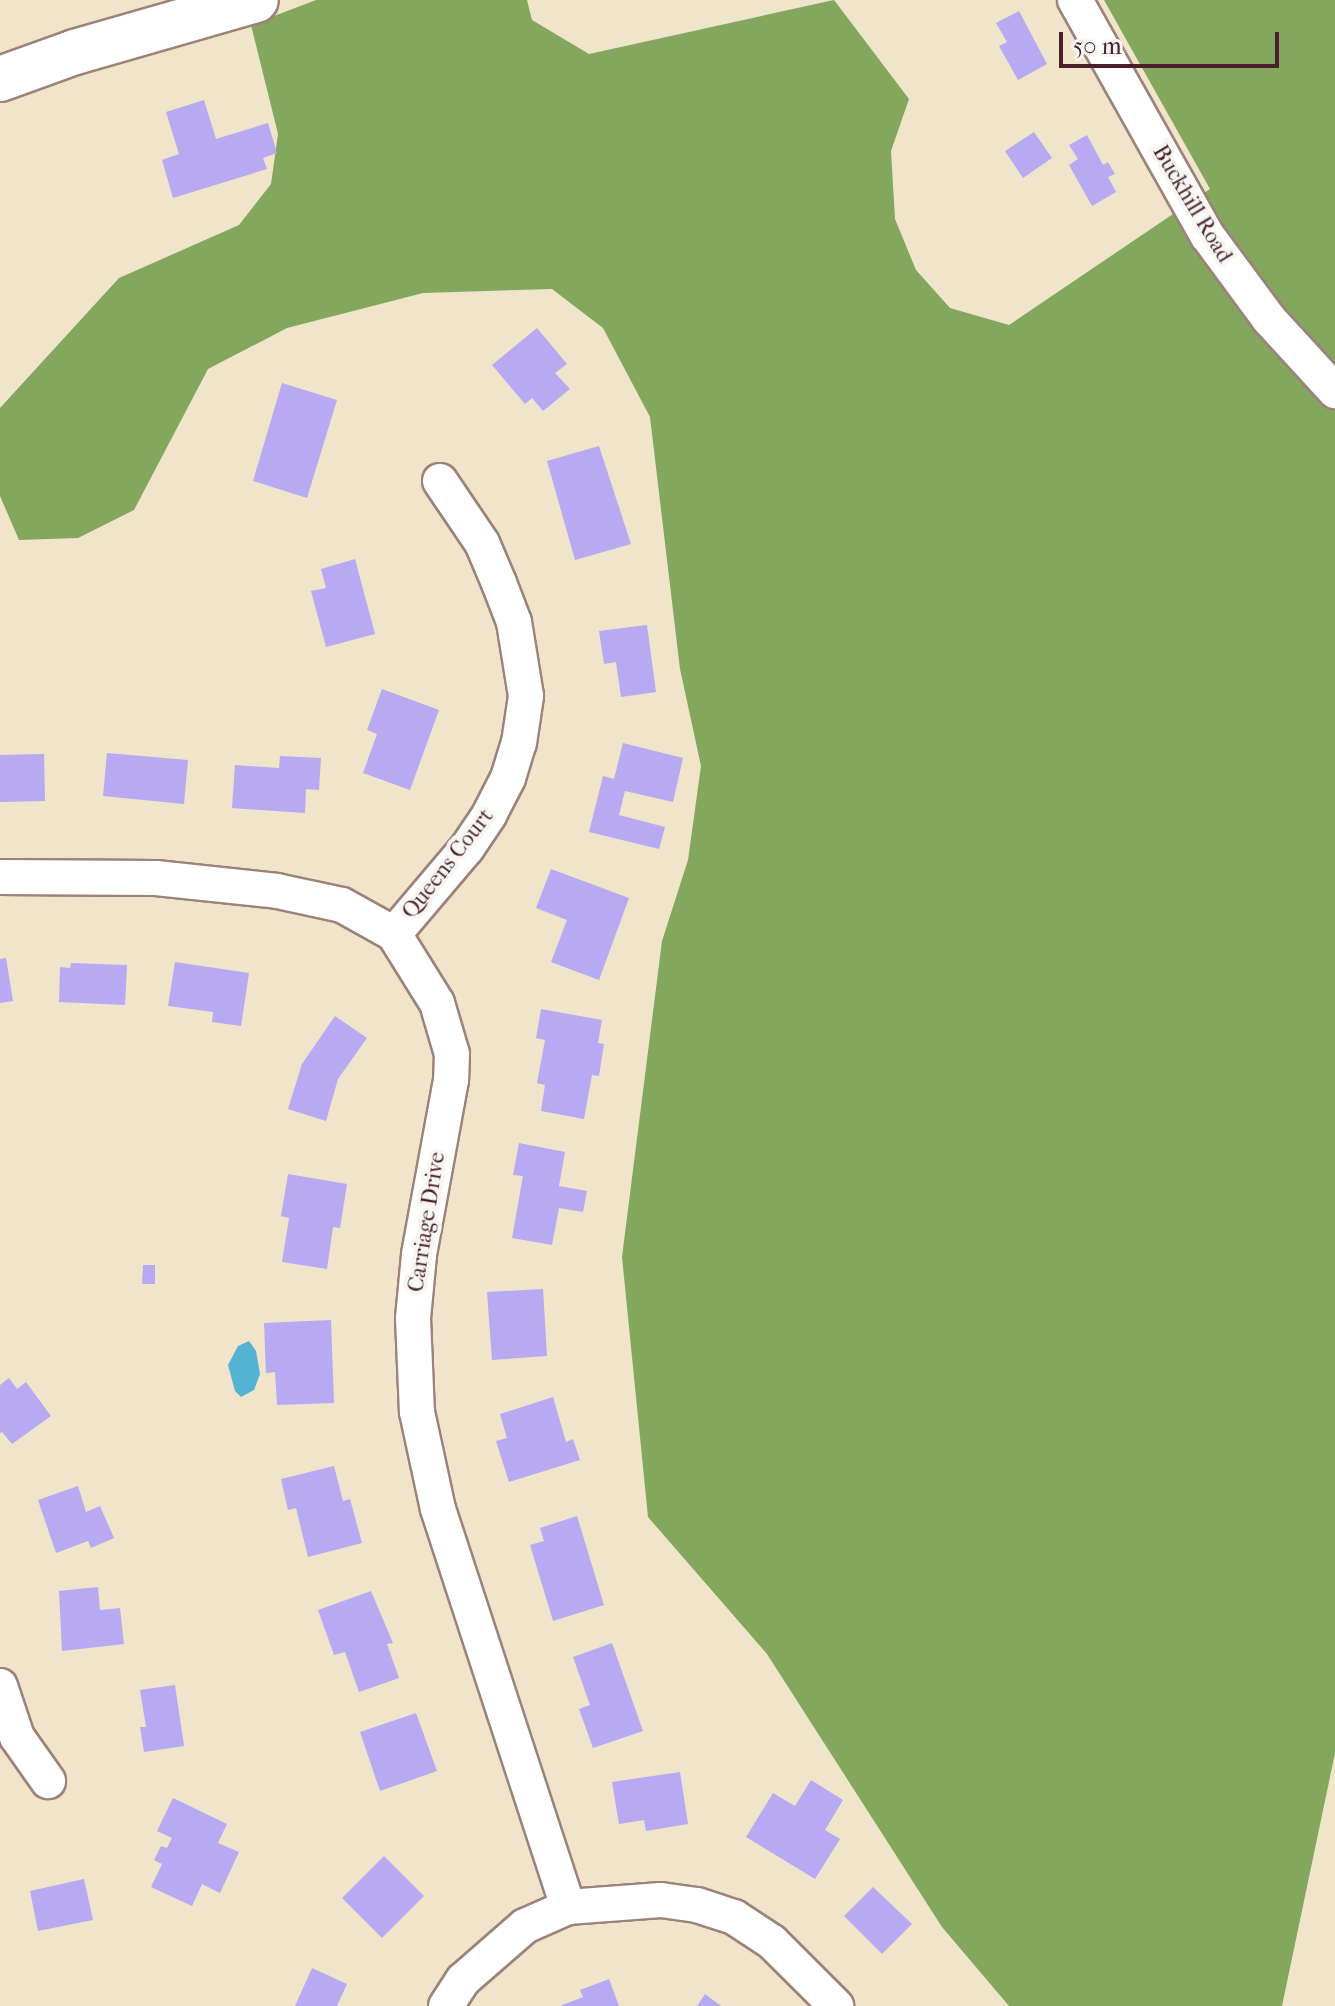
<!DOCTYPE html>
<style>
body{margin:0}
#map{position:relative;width:1335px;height:2006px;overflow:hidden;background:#f0e4ca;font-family:"IM FELL French Canon",serif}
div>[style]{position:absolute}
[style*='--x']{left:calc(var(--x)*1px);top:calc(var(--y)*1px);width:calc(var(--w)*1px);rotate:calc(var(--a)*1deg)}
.forest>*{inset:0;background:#83a75c}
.water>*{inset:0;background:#54b2d3}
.building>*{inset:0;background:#b7a9f2}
.roads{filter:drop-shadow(2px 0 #9d827a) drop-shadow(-2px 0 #9d827a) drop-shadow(0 2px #9d827a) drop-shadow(0 -2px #9d827a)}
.minor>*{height:34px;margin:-17px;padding:0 17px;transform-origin:17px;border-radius:17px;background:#fff}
.primary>*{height:44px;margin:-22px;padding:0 22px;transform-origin:22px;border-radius:22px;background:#fff}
span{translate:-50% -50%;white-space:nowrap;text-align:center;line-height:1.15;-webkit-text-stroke:8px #f6f6f2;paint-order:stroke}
.street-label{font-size:22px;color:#4a1f2b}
.scale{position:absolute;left:1059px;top:32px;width:220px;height:36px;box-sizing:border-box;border:4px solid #4a1f2b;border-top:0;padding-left:10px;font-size:24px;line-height:28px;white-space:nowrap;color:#4a1f2b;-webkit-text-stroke:6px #f6f6f2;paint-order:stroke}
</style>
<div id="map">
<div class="forest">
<i style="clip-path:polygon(316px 0,527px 0,532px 20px,589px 54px,834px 0,909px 99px,891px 151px,895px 219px,916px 270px,950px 308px,1009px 325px,1210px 189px,1104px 0,1335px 0,1335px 1753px,1282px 2006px,1009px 2006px,942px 1927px,767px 1654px,648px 1517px,622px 1257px,662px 941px,688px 860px,701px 766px,680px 669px,650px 417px,603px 328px,552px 289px,423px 293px,287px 328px,208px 369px,134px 510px,78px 538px,19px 540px,0 496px,0 408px,119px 278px,239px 225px,271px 184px,278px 134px,251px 25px)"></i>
</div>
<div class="water">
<i style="clip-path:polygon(249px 1341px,256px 1351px,260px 1374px,254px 1390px,241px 1397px,235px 1391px,228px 1365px,238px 1346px)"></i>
</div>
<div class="building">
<i style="clip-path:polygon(1019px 11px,1047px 64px,1018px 80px,999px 46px,1007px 42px,996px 23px)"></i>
<i style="clip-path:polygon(204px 100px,216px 139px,268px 123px,277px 153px,263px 158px,267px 169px,173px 198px,162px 160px,179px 154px,166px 112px)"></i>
<i style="clip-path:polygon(1034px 132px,1052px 158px,1023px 178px,1005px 151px)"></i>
<i style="clip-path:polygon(1087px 135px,1103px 165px,1108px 162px,1115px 174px,1108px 177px,1116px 192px,1092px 206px,1069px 165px,1078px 159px,1069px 145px)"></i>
<i style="clip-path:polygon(537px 328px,567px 364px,555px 373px,570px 389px,543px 411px,532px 398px,525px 404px,492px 365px)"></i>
<i style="clip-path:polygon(282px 383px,337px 400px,307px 498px,253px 481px)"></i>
<i style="clip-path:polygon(599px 446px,631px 544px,575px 560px,547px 461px)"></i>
<i style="clip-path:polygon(355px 559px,375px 634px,326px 647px,311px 591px,326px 588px,321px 569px)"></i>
<i style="clip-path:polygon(647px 625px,656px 692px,621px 697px,616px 662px,604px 664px,599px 631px)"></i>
<i style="clip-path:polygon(382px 689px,439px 710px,410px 790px,363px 773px,377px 734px,367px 730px)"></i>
<i style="clip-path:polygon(623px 743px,683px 758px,673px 802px,625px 791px,619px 815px,665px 827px,659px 849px,589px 832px,603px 776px,614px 779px)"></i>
<i style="clip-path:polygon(107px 753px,188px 760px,184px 804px,103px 796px)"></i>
<i style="clip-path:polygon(44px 754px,45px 801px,0 802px,0 755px)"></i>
<i style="clip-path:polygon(280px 756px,321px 758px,319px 790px,306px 789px,305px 813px,232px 808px,235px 765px,279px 768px)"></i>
<i style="clip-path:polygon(551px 869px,629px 898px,599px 980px,551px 962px,567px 920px,536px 908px)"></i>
<i style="clip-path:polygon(6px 958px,13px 1001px,0 1003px,0 959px)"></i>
<i style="clip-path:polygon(175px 962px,249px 973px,241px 1026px,212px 1022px,213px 1012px,168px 1006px)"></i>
<i style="clip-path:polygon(71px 963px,127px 965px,125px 1005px,59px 1002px,60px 967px,70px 968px)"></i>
<i style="clip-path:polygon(541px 1009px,602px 1020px,598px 1043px,604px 1044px,599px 1076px,592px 1075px,584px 1119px,541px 1111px,545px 1085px,537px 1083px,545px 1040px,536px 1038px)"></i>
<i style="clip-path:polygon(335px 1016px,367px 1038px,338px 1079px,326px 1121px,288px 1109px,302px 1064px)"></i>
<i style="clip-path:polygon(519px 1143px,565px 1152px,559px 1186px,587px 1191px,583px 1212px,559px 1208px,552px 1245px,512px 1238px,523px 1176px,513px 1175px)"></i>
<i style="clip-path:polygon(288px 1174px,347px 1184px,340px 1228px,333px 1227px,327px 1269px,282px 1262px,289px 1218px,281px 1216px)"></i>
<i style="clip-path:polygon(143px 1265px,155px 1265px,155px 1284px,142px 1284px)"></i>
<i style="clip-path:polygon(543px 1289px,547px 1356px,492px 1360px,487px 1292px)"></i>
<i style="clip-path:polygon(331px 1320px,334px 1403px,277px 1405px,275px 1372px,266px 1373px,264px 1323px)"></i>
<i style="clip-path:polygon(9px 1378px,17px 1389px,26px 1382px,51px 1416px,12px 1444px,2px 1432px,0 1433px,0 1385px)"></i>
<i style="clip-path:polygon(553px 1397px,566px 1442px,573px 1439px,580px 1460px,509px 1482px,496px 1441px,507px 1438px,500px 1414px)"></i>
<i style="clip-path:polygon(334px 1466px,343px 1501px,350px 1499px,362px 1543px,308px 1557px,296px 1508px,288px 1510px,281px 1479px)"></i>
<i style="clip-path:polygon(78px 1486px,86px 1512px,100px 1506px,114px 1538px,91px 1548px,88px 1541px,56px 1553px,38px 1500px)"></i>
<i style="clip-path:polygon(577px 1516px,604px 1605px,553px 1621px,530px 1545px,544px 1541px,540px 1528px)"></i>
<i style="clip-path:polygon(98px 1587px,100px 1610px,120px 1608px,124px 1644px,62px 1651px,59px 1591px)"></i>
<i style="clip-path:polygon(371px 1591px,393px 1643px,387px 1644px,399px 1678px,359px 1692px,345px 1652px,334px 1655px,318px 1610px)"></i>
<i style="clip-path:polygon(612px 1643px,643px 1731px,593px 1748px,579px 1709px,590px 1705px,573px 1657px)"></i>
<i style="clip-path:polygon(175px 1685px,184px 1746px,144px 1752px,140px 1727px,146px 1727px,140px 1690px)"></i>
<i style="clip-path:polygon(416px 1713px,437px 1771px,380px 1791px,360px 1732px)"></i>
<i style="clip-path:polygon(680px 1772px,688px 1824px,646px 1831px,644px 1820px,619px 1824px,612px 1782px)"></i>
<i style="clip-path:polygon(811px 1780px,843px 1800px,825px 1830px,840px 1839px,815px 1879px,746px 1837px,773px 1793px,795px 1806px)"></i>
<i style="clip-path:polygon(173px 1798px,227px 1824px,218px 1843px,239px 1852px,220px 1893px,202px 1884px,192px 1906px,151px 1887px,162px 1864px,154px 1860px,161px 1846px,167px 1848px,172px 1838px,157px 1831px)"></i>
<i style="clip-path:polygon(384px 1856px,424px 1896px,382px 1938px,342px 1898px)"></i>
<i style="clip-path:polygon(84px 1879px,93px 1920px,38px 1931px,30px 1891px)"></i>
<i style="clip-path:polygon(873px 1887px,912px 1924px,882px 1954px,844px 1916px)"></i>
<i style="clip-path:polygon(312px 1968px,347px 1984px,337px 2006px,295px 2006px)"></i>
<i style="clip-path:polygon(609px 1979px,619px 2006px,560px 2006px,583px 1997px,580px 1990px)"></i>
<i style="clip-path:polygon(705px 1994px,721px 2006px,697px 2006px)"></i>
</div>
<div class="roads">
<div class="minor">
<i style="--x:1075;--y:0;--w:270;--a:60.7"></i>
<i style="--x:1207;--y:235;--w:104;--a:53.6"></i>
<i style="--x:1269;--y:319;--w:98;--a:47.5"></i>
<i style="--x:0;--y:877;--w:156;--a:0.4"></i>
<i style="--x:156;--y:878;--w:122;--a:6.1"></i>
<i style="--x:277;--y:891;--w:66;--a:12.2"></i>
<i style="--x:342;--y:905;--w:60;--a:29.1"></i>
<i style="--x:394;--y:934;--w:81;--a:58.1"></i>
<i style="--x:437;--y:1003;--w:53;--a:73.6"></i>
<i style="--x:452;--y:1054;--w:26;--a:92"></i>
<i style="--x:451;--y:1080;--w:178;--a:100.4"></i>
<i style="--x:419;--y:1255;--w:63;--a:95.4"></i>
<i style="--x:413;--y:1318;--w:94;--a:87.6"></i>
<i style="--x:417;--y:1412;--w:99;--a:77.8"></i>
<i style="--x:438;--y:1509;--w:419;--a:71.9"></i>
<i style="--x:394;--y:934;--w:113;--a:-49.7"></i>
<i style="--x:467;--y:848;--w:40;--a:-56"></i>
<i style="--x:489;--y:815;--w:42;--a:-62.8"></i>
<i style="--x:508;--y:778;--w:37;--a:-73"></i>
<i style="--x:519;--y:743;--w:48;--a:-81.5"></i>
<i style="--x:526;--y:696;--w:75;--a:-99.2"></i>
<i style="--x:514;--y:622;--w:42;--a:-111"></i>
<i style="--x:499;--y:583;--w:43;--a:-113"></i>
<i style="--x:482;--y:543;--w:75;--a:-124.1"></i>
<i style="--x:0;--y:1686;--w:54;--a:71.6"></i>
<i style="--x:17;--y:1737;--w:54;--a:54.8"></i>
<i style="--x:446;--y:2006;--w:31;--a:-57"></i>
<i style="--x:463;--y:1980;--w:82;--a:-41.1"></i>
<i style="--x:525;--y:1926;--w:47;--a:-23.8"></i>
<i style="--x:568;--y:1907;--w:93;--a:-4.3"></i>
<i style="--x:661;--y:1900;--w:36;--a:8"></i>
<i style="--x:697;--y:1905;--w:39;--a:18"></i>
<i style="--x:734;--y:1917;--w:45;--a:33.3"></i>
<i style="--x:772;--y:1942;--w:91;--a:45"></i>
</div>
<div class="primary">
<i style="--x:0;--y:79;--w:80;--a:-19.8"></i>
<i style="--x:75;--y:52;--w:188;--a:-16"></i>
</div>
</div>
<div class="street-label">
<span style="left:1192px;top:204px;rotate:59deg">Buckhill Road</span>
<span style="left:448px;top:864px;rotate:-52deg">Queens Court</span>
<span style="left:427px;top:1222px;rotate:-81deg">Carriage Drive</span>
</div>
<div class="scale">50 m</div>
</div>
